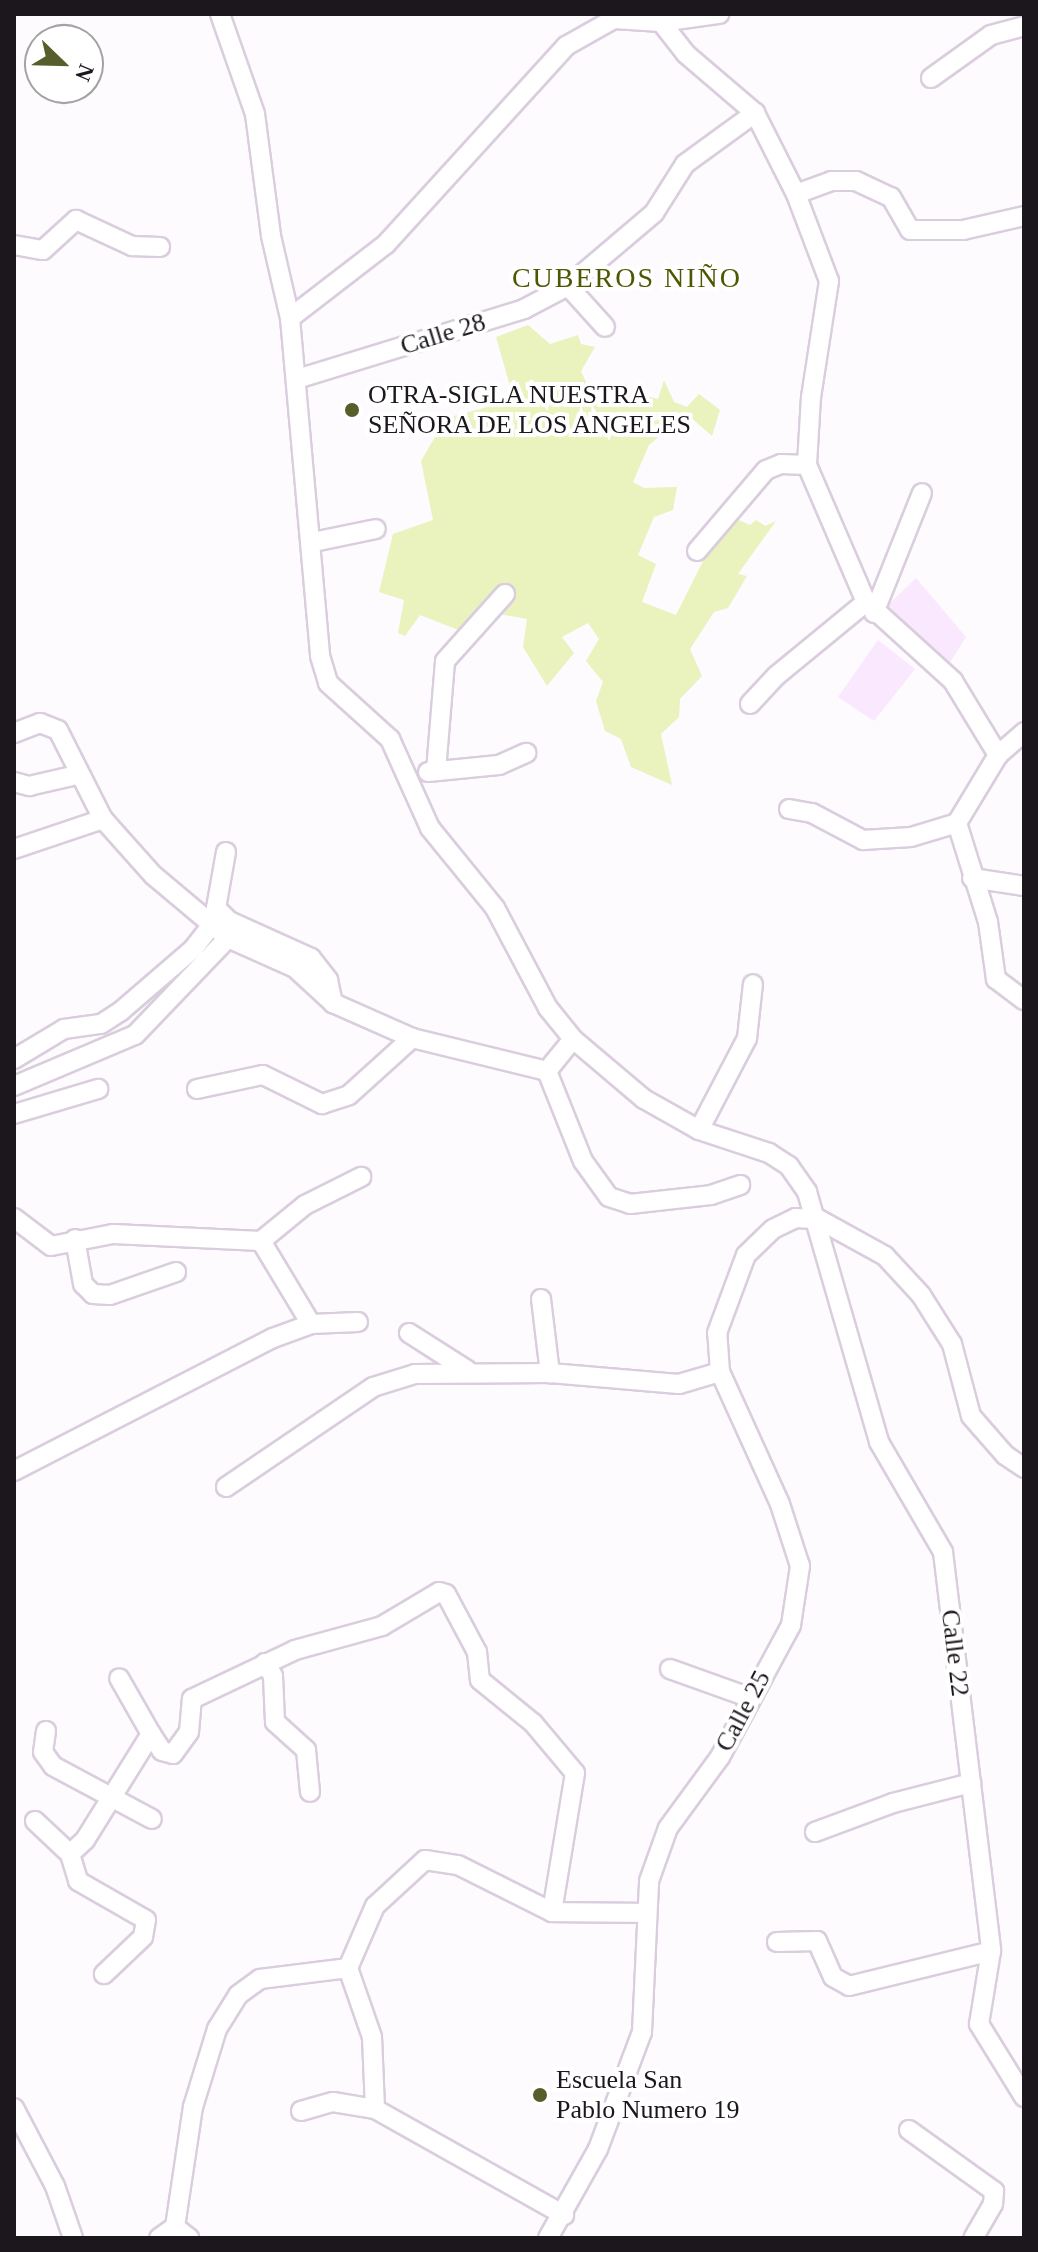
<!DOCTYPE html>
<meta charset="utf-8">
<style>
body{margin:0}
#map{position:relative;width:1038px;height:2252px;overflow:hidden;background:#fdfbfe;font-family:Georgia,serif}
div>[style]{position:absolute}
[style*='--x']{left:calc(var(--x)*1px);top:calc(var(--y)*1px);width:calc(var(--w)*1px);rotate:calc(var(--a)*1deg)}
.built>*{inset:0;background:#fae8fe}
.green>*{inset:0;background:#eaf2be}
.roads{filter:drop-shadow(2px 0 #dacddd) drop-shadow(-2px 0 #dacddd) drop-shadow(0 2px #dacddd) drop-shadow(0 -2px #dacddd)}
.street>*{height:18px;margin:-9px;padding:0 9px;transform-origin:9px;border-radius:9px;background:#fff}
.dots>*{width:22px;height:22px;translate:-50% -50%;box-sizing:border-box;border:4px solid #fff;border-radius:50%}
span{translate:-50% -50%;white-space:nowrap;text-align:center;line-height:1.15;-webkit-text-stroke:8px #fff;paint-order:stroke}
.street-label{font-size:26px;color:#1b171c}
.poi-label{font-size:26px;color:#1b171c}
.left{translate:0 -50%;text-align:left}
.neighbourhood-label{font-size:28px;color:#505700;letter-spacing:2px}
.frame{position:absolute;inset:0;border:16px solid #1b171c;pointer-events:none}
.north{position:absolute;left:24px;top:24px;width:80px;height:80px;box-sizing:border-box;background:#fff;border:2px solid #a4a2a4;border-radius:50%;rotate:113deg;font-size:22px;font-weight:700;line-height:32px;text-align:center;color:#1b171c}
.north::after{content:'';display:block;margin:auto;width:28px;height:36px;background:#575d2b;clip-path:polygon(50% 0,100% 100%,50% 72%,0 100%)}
</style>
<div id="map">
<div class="built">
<i style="clip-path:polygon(916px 578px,966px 637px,949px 664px,932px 658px,923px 640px,881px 612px)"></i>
<i style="clip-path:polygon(878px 640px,915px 669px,874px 721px,838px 697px)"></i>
</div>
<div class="green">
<i style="clip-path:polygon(528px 325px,550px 344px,578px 335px,581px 344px,595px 347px,581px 371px,593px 398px,616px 407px,630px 392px,658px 399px,664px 380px,674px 402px,687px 407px,699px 394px,720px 410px,712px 436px,689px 416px,672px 425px,649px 445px,633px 482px,644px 488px,677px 487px,673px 510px,654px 517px,638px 555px,656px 564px,642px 602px,676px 615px,705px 557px,739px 520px,750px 525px,756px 520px,765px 526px,776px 521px,738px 574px,747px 576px,728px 608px,714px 612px,690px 649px,702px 676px,680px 699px,679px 717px,661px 734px,672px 785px,631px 767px,621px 739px,605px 731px,596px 701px,603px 682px,586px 661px,599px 639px,588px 623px,562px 637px,574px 653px,547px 686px,523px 647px,527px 619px,499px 614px,466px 633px,420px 615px,405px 636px,398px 633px,404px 600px,379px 592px,393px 534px,433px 520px,421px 461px,446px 418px,514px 400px,496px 337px)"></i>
</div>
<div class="roads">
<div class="street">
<i style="--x:220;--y:14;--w:106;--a:70.7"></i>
<i style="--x:255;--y:114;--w:123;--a:82.5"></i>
<i style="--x:271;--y:236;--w:84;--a:77"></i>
<i style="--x:290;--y:318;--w:339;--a:84.9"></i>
<i style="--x:320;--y:656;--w:28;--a:73"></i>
<i style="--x:328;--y:683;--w:84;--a:42.1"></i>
<i style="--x:390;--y:739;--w:98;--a:65.8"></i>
<i style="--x:430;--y:828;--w:103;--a:50.9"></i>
<i style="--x:495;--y:908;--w:113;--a:62.1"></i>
<i style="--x:548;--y:1008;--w:40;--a:51"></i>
<i style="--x:573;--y:1039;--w:93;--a:40.2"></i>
<i style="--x:644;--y:1099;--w:63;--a:29.4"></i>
<i style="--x:699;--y:1130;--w:74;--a:18.2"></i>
<i style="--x:769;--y:1153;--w:24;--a:33"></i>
<i style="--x:789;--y:1166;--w:32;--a:55"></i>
<i style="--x:807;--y:1192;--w:260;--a:73.9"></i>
<i style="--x:879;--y:1442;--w:127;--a:59.8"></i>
<i style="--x:943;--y:1552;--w:402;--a:83.1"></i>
<i style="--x:991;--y:1951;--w:74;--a:99.3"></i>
<i style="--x:979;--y:2024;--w:86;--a:58.3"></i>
<i style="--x:661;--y:22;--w:41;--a:52"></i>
<i style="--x:686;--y:54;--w:91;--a:40.5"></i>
<i style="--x:755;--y:113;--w:91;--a:63.2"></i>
<i style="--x:796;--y:194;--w:93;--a:69.2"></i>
<i style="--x:829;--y:281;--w:117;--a:98.8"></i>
<i style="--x:811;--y:397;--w:68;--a:93.4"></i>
<i style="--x:807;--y:465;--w:149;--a:66.7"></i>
<i style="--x:866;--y:602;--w:118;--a:42.2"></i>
<i style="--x:953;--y:681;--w:87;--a:58.7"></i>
<i style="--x:998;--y:755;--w:79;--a:121.1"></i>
<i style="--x:957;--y:823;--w:104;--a:72.6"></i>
<i style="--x:988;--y:922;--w:58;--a:82"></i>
<i style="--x:996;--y:979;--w:35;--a:37"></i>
<i style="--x:931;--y:78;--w:74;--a:-35.6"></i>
<i style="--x:991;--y:35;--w:34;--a:-15"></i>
<i style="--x:796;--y:194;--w:37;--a:-20"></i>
<i style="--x:831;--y:181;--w:25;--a:0"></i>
<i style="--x:856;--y:181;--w:38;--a:25"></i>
<i style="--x:891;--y:197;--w:38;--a:60"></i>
<i style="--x:910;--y:230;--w:53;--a:0"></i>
<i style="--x:963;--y:230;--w:63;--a:-12.9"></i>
<i style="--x:14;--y:245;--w:29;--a:10"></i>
<i style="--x:43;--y:250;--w:45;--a:-42.3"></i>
<i style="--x:76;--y:220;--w:62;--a:24.9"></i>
<i style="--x:132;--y:246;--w:28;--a:2"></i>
<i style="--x:568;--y:286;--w:55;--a:47.9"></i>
<i style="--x:290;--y:318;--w:121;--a:-37.6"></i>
<i style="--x:386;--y:244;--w:268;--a:-47.7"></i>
<i style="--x:566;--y:46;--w:55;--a:-29.4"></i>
<i style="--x:614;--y:19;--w:47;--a:3.7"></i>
<i style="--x:661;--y:22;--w:59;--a:-7.9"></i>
<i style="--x:297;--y:379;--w:238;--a:-17.1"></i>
<i style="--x:524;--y:309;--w:50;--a:-27.6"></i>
<i style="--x:568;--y:286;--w:113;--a:-40.3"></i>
<i style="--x:654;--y:213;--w:58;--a:-57.7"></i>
<i style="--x:685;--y:164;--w:87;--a:-36.1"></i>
<i style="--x:313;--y:542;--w:64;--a:-11.7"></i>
<i style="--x:697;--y:551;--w:106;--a:-49.6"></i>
<i style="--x:766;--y:470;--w:16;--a:-22"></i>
<i style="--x:781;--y:464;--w:26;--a:2"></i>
<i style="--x:874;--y:613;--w:129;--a:-68.2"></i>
<i style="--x:750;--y:704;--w:38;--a:-47"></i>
<i style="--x:776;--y:676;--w:117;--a:-39.4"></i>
<i style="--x:14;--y:733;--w:28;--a:-21"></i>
<i style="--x:40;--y:723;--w:19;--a:21"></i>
<i style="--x:58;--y:730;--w:100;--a:63.2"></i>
<i style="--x:103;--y:819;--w:75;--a:48.2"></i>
<i style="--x:153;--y:875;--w:98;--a:40"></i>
<i style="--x:228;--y:938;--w:73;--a:24.1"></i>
<i style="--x:295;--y:968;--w:52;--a:42.6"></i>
<i style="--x:333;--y:1003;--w:86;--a:23.9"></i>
<i style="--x:412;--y:1038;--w:139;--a:13.7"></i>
<i style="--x:547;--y:1071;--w:41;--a:-50.9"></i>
<i style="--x:998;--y:755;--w:35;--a:-41"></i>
<i style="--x:436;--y:771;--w:110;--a:-85.3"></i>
<i style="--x:445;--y:661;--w:90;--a:-48.2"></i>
<i style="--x:428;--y:772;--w:71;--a:-5.6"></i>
<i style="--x:499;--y:765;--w:30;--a:-24"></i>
<i style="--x:14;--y:782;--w:16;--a:15"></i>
<i style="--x:29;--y:786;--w:49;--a:-12.9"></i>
<i style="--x:789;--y:809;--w:23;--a:10"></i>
<i style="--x:812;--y:813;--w:58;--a:27.9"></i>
<i style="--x:863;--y:840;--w:48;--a:-3.6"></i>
<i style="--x:911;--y:837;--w:48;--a:-16.9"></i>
<i style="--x:14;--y:849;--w:94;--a:-18.6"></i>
<i style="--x:226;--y:852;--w:57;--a:100.1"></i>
<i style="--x:216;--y:908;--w:18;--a:45"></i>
<i style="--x:229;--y:921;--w:90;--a:24.3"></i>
<i style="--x:311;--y:958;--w:28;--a:52"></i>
<i style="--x:328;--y:980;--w:24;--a:78"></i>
<i style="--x:972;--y:878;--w:53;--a:8.7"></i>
<i style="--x:14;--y:1059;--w:58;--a:-31"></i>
<i style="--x:64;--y:1029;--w:37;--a:-8"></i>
<i style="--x:101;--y:1024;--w:24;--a:-33"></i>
<i style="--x:121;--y:1011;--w:95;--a:-40.7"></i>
<i style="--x:193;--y:949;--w:31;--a:-52"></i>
<i style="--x:547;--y:1071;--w:97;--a:68.2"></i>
<i style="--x:583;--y:1161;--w:44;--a:54.2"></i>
<i style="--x:609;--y:1197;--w:22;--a:18"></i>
<i style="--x:630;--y:1204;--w:81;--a:-6.3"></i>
<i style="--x:711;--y:1195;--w:31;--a:-19"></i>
<i style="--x:14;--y:1086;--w:131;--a:-22.9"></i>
<i style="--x:135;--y:1035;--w:134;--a:-46.2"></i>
<i style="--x:197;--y:1089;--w:67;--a:-12"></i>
<i style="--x:263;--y:1075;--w:66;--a:26.2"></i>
<i style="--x:322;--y:1104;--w:28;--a:-18"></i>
<i style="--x:349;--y:1095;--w:85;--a:-42.1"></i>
<i style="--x:14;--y:1114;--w:88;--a:-16.6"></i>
<i style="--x:699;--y:1130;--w:104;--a:-62.4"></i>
<i style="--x:747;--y:1038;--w:54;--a:-83.7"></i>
<i style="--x:14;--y:1218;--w:46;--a:37.1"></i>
<i style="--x:51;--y:1246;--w:63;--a:-11"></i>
<i style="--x:113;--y:1234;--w:148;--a:2.7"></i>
<i style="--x:261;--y:1241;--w:97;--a:58.9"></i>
<i style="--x:75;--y:1239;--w:46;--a:79.9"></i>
<i style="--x:83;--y:1284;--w:14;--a:45"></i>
<i style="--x:93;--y:1294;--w:17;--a:3"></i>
<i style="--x:110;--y:1295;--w:70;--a:-19.2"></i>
<i style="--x:261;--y:1241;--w:57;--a:-39.3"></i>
<i style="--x:305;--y:1205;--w:63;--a:-26.6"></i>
<i style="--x:541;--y:1299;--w:75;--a:83.1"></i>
<i style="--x:409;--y:1333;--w:69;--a:32.5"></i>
<i style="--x:14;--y:1471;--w:291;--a:-27.2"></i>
<i style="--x:273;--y:1338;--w:40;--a:-20.2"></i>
<i style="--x:311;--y:1324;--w:47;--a:-2.4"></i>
<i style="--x:226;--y:1487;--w:178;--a:-34.2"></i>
<i style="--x:373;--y:1387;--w:44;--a:-17.2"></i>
<i style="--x:415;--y:1374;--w:135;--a:-0.4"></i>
<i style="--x:550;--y:1373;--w:129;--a:4.9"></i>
<i style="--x:679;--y:1384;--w:43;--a:-16.3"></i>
<i style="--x:265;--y:1663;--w:15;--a:58"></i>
<i style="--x:273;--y:1676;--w:46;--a:87.5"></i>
<i style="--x:275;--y:1722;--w:42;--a:42.1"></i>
<i style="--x:306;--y:1750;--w:42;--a:84.6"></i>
<i style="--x:670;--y:1669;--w:83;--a:19.7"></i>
<i style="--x:46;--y:1731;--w:21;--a:98"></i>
<i style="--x:43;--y:1752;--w:17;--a:54"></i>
<i style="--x:53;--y:1766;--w:112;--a:28.2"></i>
<i style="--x:151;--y:1734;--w:20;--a:57"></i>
<i style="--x:162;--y:1751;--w:11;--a:15"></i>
<i style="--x:173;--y:1754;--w:27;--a:-54"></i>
<i style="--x:189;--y:1732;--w:33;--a:-85"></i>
<i style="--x:192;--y:1699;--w:114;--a:-25.4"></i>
<i style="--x:295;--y:1650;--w:90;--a:-15.4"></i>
<i style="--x:382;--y:1626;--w:66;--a:-30.8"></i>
<i style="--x:439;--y:1592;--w:7;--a:16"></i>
<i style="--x:446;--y:1594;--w:66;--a:61.9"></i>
<i style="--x:477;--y:1652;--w:28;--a:84"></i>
<i style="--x:480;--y:1680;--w:68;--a:39.1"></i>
<i style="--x:533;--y:1723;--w:65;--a:50"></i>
<i style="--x:575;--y:1773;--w:141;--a:99.4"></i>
<i style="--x:35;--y:1821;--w:48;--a:43.3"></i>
<i style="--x:70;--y:1854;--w:28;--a:73"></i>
<i style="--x:78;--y:1881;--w:78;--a:29.8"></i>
<i style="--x:146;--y:1920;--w:17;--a:100"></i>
<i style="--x:143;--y:1937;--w:54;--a:136.5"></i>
<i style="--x:815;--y:1832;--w:83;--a:-20.4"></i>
<i style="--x:893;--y:1803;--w:81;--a:-14.4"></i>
<i style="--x:70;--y:1854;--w:21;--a:-43"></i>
<i style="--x:85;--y:1840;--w:125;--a:-58.1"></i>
<i style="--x:151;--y:1734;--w:64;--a:-119.7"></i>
<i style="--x:777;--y:1942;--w:40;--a:-1.4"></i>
<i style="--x:817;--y:1941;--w:39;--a:66"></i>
<i style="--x:833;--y:1977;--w:18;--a:29"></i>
<i style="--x:849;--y:1986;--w:146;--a:-13.8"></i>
<i style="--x:348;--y:1968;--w:73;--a:70.8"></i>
<i style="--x:372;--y:2037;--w:72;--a:87.6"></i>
<i style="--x:375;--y:2109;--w:217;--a:29.3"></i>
<i style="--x:14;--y:2108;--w:88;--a:62.3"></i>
<i style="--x:55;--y:2186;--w:55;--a:70.9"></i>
<i style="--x:301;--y:2111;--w:33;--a:-16"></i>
<i style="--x:333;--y:2102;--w:43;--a:9.5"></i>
<i style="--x:909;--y:2130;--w:105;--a:35.7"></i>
<i style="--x:994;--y:2191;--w:13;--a:94"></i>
<i style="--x:993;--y:2204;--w:39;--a:120"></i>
<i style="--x:175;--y:2227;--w:121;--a:-81.5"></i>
<i style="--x:193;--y:2107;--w:82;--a:-72.9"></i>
<i style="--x:217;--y:2029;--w:40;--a:-58"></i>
<i style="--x:238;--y:1995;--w:27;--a:-36"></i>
<i style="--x:260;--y:1979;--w:89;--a:-7.1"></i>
<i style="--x:348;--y:1968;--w:68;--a:-66.5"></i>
<i style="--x:375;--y:1906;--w:68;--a:-42.6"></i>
<i style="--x:425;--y:1860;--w:33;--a:9"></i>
<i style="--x:458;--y:1865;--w:105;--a:26.6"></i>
<i style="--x:552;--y:1912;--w:93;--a:0.6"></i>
<i style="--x:159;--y:2238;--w:19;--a:-35"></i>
<i style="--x:175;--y:2227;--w:18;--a:38"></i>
<i style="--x:548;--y:2238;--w:102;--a:-60.7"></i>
<i style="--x:598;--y:2149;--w:125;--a:-69.4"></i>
<i style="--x:642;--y:2032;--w:151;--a:-87.3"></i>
<i style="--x:649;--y:1881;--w:56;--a:-70.3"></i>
<i style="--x:668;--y:1828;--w:88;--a:-53.8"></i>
<i style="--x:720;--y:1757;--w:150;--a:-61.7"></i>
<i style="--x:791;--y:1625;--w:60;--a:-81.3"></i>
<i style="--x:800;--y:1566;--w:65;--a:-107.9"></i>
<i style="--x:780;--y:1504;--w:145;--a:-114.4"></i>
<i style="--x:720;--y:1372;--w:39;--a:-94"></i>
<i style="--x:717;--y:1333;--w:83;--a:-69.6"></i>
<i style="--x:746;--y:1255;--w:37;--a:-44"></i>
<i style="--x:773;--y:1229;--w:25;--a:-26"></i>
<i style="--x:796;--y:1218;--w:22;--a:3"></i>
<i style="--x:818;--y:1219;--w:77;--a:28.9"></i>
<i style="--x:885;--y:1256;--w:53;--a:47.3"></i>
<i style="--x:921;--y:1295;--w:58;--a:57.7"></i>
<i style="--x:952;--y:1344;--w:74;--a:75.2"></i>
<i style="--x:971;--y:1416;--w:52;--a:48.9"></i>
<i style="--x:1005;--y:1455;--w:23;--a:34"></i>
</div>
</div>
<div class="dots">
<i style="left:352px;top:410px;background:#575d2b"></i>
<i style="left:540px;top:2095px;background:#575d2b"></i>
</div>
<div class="street-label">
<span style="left:443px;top:334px;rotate:-17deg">Calle 28</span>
<span style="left:955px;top:1653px;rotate:83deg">Calle 22</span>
<span style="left:743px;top:1711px;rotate:-62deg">Calle 25</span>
</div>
<div class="poi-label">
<span class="left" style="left:368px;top:410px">OTRA-SIGLA NUESTRA<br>SEÑORA DE LOS ANGELES</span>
<span class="left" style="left:556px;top:2095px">Escuela San<br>Pablo Numero 19</span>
</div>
<div class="neighbourhood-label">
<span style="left:627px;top:278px">CUBEROS NIÑO</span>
</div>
<div class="frame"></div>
<div class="north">N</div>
</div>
